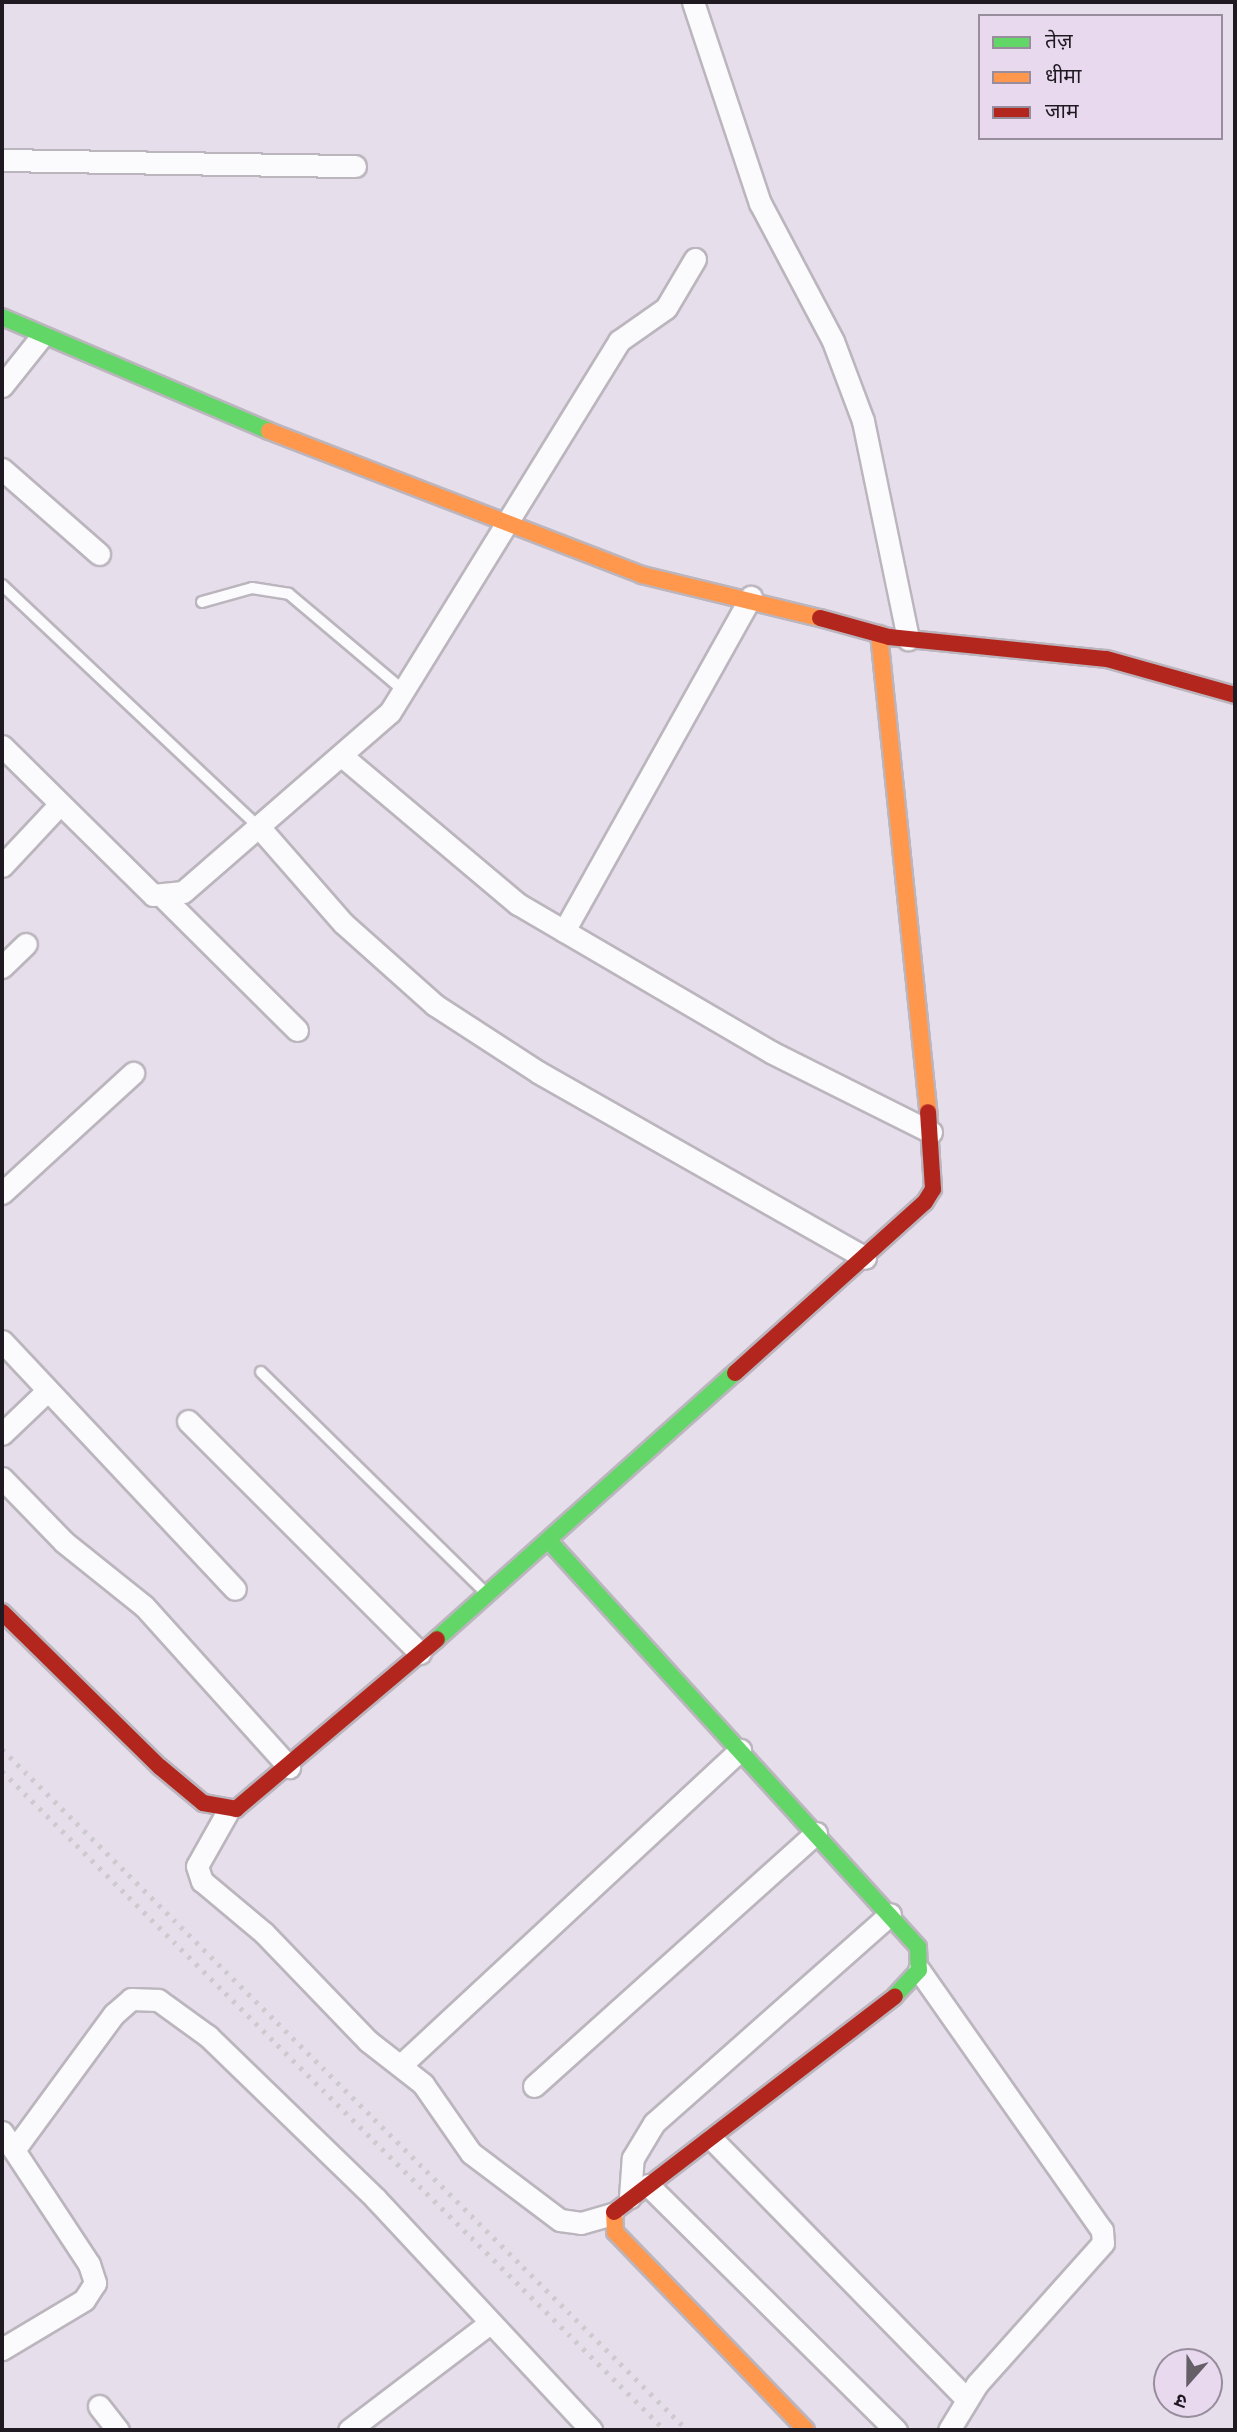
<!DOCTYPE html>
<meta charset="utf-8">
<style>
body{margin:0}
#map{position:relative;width:1237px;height:2432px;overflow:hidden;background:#e6deea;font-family:Arial,"Noto Sans Devanagari",sans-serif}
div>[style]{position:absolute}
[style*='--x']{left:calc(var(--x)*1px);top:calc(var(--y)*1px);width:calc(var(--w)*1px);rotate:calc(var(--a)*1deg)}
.roads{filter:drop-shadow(2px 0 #bbb5be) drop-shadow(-2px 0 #bbb5be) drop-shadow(0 2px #bbb5be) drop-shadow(0 -2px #bbb5be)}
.lane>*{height:10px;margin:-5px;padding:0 5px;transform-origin:5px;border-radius:5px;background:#fbfafc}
.street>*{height:21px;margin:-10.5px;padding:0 10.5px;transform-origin:10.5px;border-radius:10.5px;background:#fbfafc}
.fast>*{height:16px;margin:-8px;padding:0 8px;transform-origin:8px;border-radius:8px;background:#63d668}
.slow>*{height:16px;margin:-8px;padding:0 8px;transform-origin:8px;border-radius:8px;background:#ff974d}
.jam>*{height:16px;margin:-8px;padding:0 8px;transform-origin:8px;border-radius:8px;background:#b3261e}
.rail>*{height:5px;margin-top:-2.5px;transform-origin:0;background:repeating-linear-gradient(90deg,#cdcbcf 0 3.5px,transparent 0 10.5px)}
span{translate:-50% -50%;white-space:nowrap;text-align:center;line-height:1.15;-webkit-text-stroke:5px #e8d9ef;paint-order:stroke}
.frame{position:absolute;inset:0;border:4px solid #1f1a22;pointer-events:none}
.legend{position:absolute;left:978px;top:14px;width:245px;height:126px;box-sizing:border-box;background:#e8d9ef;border:2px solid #988d9d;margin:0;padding:9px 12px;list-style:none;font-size:21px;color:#1f1a22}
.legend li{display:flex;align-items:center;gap:14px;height:35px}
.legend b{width:35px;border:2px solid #988d9d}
.north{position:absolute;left:1153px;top:2348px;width:70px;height:70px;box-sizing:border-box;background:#e8d9ef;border:2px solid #988d9d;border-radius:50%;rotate:201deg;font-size:19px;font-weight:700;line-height:28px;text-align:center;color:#1f1a22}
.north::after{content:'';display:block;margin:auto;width:24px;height:32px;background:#655f68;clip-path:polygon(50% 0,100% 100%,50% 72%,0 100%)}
</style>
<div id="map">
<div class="roads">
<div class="lane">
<i style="--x:2;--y:585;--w:353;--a:43.3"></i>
<i style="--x:202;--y:602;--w:52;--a:-15.6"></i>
<i style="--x:252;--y:588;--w:37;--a:9"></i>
<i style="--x:289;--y:594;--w:150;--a:40.1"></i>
<i style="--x:261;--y:1372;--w:317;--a:44.5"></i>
</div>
<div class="street">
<i style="--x:693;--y:2;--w:212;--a:71.6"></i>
<i style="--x:760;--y:203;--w:156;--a:62.1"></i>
<i style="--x:833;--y:341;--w:85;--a:69.4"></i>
<i style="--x:863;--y:421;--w:223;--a:78.3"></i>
<i style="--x:2;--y:160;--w:353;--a:1"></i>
<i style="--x:2;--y:386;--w:63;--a:-51.5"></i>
<i style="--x:2;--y:469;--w:129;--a:41.2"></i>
<i style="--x:2;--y:746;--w:212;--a:44.6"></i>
<i style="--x:153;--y:895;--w:30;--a:-6"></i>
<i style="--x:183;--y:892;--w:274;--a:-41"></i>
<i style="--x:390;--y:712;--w:436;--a:-58.3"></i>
<i style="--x:619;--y:341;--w:57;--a:-35.1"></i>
<i style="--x:666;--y:308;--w:57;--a:-59.4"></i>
<i style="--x:342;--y:756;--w:230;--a:40.1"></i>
<i style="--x:518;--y:904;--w:293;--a:30.3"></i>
<i style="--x:771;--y:1052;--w:179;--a:26.6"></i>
<i style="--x:259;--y:827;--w:128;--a:48.8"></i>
<i style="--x:343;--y:923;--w:123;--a:41.7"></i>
<i style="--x:435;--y:1005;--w:123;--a:33"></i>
<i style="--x:538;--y:1072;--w:376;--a:29.6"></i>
<i style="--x:2;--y:866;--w:85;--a:-46.9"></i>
<i style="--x:165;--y:899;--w:186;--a:44.8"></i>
<i style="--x:564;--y:931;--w:383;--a:-60.8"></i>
<i style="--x:2;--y:967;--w:33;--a:-44"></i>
<i style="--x:2;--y:1193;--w:178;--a:-42.5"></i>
<i style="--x:2;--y:1341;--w:340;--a:46.8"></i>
<i style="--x:188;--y:1421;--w:328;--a:45"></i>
<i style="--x:2;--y:1434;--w:62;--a:-43.7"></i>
<i style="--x:2;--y:1478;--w:89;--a:45.9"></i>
<i style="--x:64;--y:1542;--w:102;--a:38.7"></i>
<i style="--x:144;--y:1606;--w:217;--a:48"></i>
<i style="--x:228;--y:1811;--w:63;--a:119.4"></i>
<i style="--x:197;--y:1866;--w:16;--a:72"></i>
<i style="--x:202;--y:1881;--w:81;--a:40"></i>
<i style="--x:264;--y:1933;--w:150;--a:46.1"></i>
<i style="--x:368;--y:2041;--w:70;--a:38"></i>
<i style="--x:423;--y:2084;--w:84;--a:55.2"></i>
<i style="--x:471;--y:2153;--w:111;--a:37"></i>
<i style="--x:560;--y:2220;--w:21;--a:8"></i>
<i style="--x:581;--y:2223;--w:32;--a:-16"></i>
<i style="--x:919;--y:1970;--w:318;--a:54.9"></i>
<i style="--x:1102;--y:2230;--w:13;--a:86"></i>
<i style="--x:1103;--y:2243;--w:189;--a:131.8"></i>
<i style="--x:977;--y:2384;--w:54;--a:121.3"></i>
<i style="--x:401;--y:2065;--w:463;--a:-42.9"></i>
<i style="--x:534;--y:2086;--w:379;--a:-41.9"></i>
<i style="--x:2;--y:2132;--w:158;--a:56.6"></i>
<i style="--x:89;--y:2264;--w:20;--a:72"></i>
<i style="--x:95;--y:2283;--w:20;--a:123"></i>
<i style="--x:84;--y:2300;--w:96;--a:149.1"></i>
<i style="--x:712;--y:2139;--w:363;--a:45.6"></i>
<i style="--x:14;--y:2150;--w:169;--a:-53.7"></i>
<i style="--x:114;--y:2014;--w:23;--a:-41"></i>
<i style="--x:131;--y:1999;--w:27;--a:2"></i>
<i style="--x:158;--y:2000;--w:62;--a:35.8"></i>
<i style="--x:208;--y:2036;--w:233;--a:44.1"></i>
<i style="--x:375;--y:2198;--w:317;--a:47"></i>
<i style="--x:648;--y:2185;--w:349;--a:44.7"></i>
<i style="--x:630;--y:2197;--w:39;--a:-86"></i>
<i style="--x:633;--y:2158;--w:41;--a:-59"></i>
<i style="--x:654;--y:2123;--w:315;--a:-41.5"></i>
<i style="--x:99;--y:2406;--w:31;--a:52"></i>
<i style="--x:349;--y:2430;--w:177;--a:-37.2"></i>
</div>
<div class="fast">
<i style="--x:2;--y:317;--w:290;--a:23.1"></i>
<i style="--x:548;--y:1540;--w:550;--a:47.73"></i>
<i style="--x:918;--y:1947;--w:23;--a:88"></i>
<i style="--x:919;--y:1970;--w:35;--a:133"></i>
<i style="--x:437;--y:1639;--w:399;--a:-41.8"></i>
</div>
<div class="slow">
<i style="--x:269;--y:431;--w:400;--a:21.1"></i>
<i style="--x:642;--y:575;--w:183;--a:13.6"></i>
<i style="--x:879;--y:634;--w:481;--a:84.1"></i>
<i style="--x:614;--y:2212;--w:20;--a:87"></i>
<i style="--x:615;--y:2232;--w:275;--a:46"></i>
</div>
<div class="jam">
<i style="--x:820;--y:618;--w:72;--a:15.4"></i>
<i style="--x:889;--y:637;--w:219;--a:5.8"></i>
<i style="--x:1107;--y:659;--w:133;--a:15.7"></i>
<i style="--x:735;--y:1373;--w:256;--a:-42"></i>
<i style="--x:925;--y:1202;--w:15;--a:-58"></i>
<i style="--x:933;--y:1189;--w:77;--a:-93.7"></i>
<i style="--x:2;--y:1612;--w:221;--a:44.5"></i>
<i style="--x:160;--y:1767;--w:56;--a:39.9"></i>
<i style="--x:203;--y:1803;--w:34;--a:10"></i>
<i style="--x:236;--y:1809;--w:263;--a:-40.2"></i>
<i style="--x:614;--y:2212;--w:354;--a:-37.5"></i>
</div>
</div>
<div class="rail">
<i style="--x:2;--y:1749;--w:966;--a:44.83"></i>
<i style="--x:2;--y:1771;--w:935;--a:44.83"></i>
</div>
<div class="frame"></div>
<ul class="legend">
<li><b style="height:9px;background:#63d668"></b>तेज़</li>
<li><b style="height:9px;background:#ff974d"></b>धीमा</li>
<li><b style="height:9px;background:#b3261e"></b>जाम</li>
</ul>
<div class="north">उ</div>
</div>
